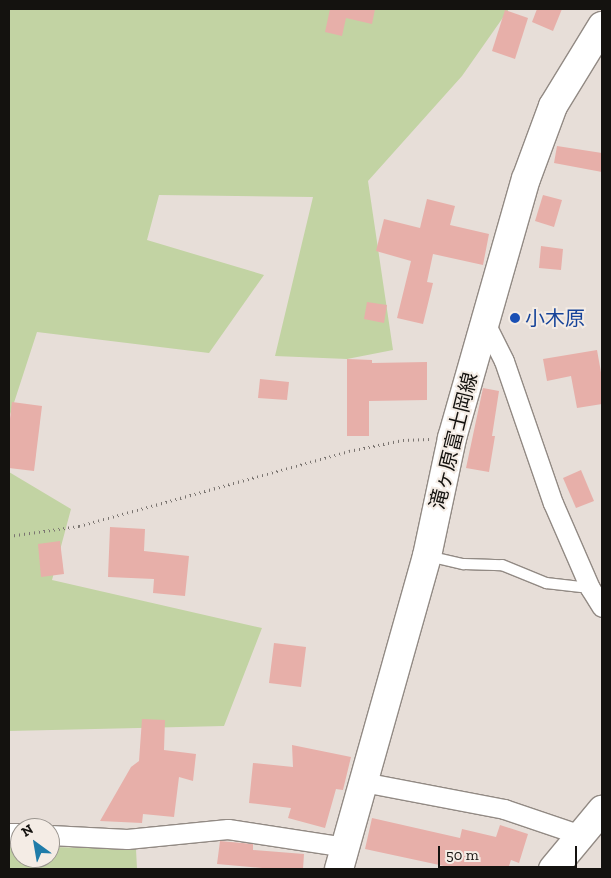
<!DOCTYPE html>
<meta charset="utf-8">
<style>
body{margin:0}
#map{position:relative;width:611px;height:878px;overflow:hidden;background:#e7ded8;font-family:"Zilla Slab","Noto Sans JP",serif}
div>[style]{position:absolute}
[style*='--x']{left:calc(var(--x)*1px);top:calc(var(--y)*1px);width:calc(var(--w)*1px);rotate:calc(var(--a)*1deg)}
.green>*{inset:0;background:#c2d3a3}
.building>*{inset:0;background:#e7afa9}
.path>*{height:3px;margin-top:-1.5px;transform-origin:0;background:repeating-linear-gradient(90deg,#7b7571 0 1px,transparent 0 5px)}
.roads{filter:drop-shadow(1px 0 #928a84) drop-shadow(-1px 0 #928a84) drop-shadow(0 1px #928a84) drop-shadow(0 -1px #928a84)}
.lane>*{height:10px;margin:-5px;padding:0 5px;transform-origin:5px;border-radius:5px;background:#fff}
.street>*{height:19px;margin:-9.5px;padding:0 9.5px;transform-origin:9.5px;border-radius:9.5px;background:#fff}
.secondary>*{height:28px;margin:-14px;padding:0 14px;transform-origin:14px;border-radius:14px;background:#fff}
.dots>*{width:14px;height:14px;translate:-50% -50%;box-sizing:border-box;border:2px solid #f4ece5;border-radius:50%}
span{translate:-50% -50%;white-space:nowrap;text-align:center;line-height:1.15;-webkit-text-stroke:4px #f4ece5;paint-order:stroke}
.transit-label{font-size:20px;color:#164399}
.left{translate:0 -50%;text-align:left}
.street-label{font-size:20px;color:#14120f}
.frame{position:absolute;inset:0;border:10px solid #14120f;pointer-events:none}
.north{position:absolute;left:10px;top:818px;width:50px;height:50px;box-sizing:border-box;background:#f4ece5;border:1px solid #9a958f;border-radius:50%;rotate:328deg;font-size:14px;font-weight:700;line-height:20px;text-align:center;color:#14120f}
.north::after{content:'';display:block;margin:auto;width:18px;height:22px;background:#1f7ca9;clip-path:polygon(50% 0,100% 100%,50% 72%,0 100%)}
.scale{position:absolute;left:438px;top:846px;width:139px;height:22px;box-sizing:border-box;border:2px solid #14120f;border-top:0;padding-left:6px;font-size:15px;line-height:18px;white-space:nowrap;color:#14120f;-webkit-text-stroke:4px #f4ece5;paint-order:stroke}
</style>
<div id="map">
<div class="green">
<i style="clip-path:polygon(9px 9px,509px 9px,462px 76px,368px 181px,393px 350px,347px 359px,275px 356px,313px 197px,159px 195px,147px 240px,264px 275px,209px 353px,37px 332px,9px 418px)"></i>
<i style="clip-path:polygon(9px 472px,71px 509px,52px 580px,262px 628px,224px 726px,9px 731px)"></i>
<i style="clip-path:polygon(9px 847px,20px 847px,20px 858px,50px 858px,50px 847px,136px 849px,137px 869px,9px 869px)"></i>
</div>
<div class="building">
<i style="clip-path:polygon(330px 9px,375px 9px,372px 24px,346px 18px,342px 36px,325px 32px)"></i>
<i style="clip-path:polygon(537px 9px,562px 9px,553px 31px,532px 22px)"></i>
<i style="clip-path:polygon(505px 10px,528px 18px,515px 59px,492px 51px)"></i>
<i style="clip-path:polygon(557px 146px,602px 153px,602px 172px,554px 163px)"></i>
<i style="clip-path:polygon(543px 195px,562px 200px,554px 227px,535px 221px)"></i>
<i style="clip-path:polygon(427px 199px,455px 206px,450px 225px,489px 234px,483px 265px,433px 254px,427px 282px,433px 283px,423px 324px,397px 318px,411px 261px,376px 251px,384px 219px,420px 228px)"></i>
<i style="clip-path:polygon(541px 246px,563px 249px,561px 270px,539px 268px)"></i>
<i style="clip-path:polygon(367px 302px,387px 305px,384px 323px,364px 319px)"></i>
<i style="clip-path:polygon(597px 350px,602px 378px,602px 404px,577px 408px,571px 376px,547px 381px,543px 359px)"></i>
<i style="clip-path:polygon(347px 359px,372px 360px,372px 363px,427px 362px,427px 400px,369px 401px,369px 436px,347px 436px)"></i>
<i style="clip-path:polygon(260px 379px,289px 382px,287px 400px,258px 398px)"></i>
<i style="clip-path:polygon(483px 388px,499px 391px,492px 436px,495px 436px,489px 472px,466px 468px)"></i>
<i style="clip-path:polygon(12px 402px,42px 406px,34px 471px,9px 468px,9px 427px)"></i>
<i style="clip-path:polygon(581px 470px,594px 501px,576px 508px,563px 478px)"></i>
<i style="clip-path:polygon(110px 527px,145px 529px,144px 551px,189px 556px,185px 596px,153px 593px,154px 579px,108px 577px)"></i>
<i style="clip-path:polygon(60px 541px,64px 574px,41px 577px,38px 544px)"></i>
<i style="clip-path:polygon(274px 643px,306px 647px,301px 687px,269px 683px)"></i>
<i style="clip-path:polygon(142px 719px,165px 720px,164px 750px,196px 754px,193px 781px,179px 777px,174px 817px,143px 814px,142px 823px,100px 821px,131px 767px,139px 761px)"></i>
<i style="clip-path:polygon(292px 745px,351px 757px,343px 790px,336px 789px,325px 828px,288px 818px,291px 808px,249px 803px,253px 763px,293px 767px)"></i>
<i style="clip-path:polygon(372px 818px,460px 838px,462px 829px,496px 837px,500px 825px,528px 834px,519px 863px,511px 860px,508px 869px,458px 869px,365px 849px)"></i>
<i style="clip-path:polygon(220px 841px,253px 844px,253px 850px,304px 854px,303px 869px,274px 869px,217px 864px)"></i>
</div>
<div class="path">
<i style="--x:9;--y:536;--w:71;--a:-8.1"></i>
<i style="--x:79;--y:526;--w:280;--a:-15.5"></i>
<i style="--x:349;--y:451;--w:55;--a:-11.5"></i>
<i style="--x:403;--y:440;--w:26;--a:-2"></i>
</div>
<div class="roads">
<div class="lane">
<i style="--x:428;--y:556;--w:37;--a:13"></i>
<i style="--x:464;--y:564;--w:38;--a:2"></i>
<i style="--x:502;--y:565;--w:48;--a:22.2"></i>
<i style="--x:546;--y:583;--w:44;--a:6.5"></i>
</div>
<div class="street">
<i style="--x:485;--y:323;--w:42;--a:63.4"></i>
<i style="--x:504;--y:361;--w:150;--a:71"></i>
<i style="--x:553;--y:503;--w:93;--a:66.5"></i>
<i style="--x:590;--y:588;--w:22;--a:58"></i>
<i style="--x:363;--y:782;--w:144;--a:10.8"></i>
<i style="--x:504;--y:809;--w:81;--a:18.7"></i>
<i style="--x:9;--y:833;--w:11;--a:0"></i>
<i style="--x:50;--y:835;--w:77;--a:3"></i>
<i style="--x:127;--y:839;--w:101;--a:-5.7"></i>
<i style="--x:228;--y:829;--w:118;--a:8.7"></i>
</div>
<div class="secondary">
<i style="--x:339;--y:869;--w:325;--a:-74.3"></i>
<i style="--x:427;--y:556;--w:121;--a:-78"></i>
<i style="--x:452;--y:438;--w:269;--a:-74.1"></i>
<i style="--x:526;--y:179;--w:78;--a:-69.7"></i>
<i style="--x:553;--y:106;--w:94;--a:-58.5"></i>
<i style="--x:553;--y:869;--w:77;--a:-50.3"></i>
</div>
</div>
<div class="dots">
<i style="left:515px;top:318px;background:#1a4fb4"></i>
</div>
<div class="transit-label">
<span class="left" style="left:525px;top:318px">小木原</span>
</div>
<div class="street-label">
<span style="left:454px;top:441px;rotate:-76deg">滝ヶ原富士岡線</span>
</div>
<div class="frame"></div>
<div class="north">N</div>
<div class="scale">50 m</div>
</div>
